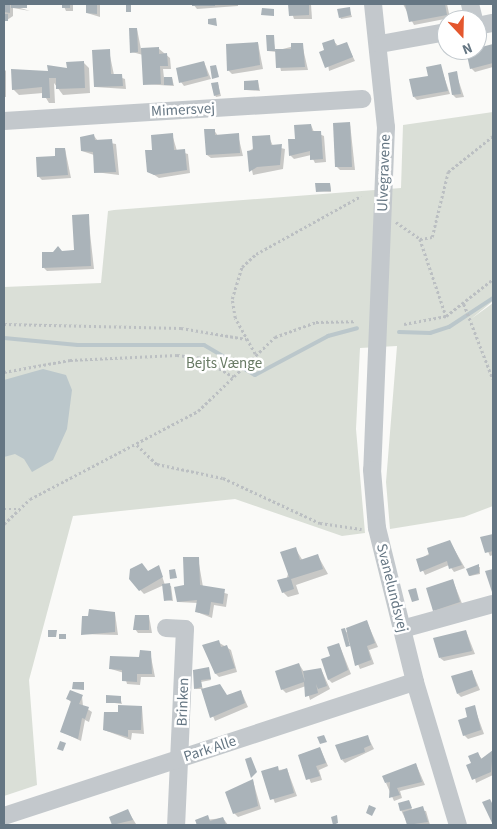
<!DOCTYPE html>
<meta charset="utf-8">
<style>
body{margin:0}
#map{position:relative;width:497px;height:829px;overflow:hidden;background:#fafaf8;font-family:"Source Sans 3",sans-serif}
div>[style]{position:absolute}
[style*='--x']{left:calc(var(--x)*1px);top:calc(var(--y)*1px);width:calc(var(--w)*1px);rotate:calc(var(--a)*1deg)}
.green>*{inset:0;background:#dadfd7}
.water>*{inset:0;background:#bbc7cb}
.shadow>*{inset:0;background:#0003}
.stream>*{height:4px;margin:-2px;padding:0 2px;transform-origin:2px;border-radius:2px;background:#bbc7cb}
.building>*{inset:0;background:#aab3b9}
.path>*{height:2.5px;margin-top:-1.25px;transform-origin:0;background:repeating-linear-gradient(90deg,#bbbfc2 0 2.5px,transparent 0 5px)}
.minor>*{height:18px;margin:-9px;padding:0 9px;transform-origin:9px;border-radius:9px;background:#c3c8cc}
span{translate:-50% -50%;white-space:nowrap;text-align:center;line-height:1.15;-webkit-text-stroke:5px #fff;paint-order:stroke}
.street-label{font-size:15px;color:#657683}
.park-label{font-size:15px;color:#687a64}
.frame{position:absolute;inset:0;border:5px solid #657683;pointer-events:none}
.north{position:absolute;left:437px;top:10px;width:50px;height:50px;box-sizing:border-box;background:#fff;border:1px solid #c1c8cd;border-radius:50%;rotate:159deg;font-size:14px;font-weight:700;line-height:20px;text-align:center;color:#657683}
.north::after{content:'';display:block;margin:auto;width:18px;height:22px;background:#e4572e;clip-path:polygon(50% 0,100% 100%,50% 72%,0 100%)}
</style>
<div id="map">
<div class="green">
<i style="clip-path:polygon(493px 112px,493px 301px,471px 319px,493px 303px,493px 506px,464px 517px,390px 529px,386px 482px,397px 346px,360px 348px,356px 429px,365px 533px,342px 536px,235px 499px,73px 516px,29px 680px,37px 785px,4px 796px,4px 287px,101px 283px,108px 211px,114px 210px,401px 188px,403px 125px)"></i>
</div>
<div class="water">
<i style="clip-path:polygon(43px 369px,66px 375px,72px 390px,67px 429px,53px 460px,32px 472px,24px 459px,15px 454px,4px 457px,4px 380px)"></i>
</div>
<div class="shadow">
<i style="clip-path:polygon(4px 4px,30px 4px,14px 6px,30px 11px,13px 8px,13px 16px,4px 22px)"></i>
<i style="clip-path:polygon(63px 4px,73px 4px,73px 11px,66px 11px)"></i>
<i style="clip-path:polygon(87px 4px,100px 4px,100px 17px,87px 13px)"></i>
<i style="clip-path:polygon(193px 4px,238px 4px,238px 6px,197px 9px)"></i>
<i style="clip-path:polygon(289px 4px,311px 4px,312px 19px,294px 19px)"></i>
<i style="clip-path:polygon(403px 4px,447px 4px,450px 18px,414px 25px)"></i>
<i style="clip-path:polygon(349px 8px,352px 17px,341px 19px,340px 17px)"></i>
<i style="clip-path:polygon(137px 29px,141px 49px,158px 48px,170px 58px,171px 69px,163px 69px,164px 78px,172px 78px,174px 86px,144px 84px,143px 55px,132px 52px)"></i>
<i style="clip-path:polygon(273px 36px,275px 51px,302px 44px,308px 70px,281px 71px,277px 52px,268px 51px)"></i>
<i style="clip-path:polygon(333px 40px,338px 46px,346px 43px,355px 61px,329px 71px,326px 50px)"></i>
<i style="clip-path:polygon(258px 43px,263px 69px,232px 74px,228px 70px)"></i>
<i style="clip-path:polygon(493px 46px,493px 67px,475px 72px,471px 68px,477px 49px)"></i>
<i style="clip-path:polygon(109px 51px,114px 75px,125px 79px,126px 89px,95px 87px)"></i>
<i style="clip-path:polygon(83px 62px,89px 68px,90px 93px,63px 95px,54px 83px,55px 103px,49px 103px,43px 93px,19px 95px,13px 89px)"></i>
<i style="clip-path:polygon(204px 62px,211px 79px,184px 86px,181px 82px)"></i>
<i style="clip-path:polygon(440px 65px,450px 94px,417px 100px,414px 97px)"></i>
<i style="clip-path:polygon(4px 69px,6px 71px,6px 97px,4px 97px)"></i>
<i style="clip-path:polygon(456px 73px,464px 97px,456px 98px,453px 95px)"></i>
<i style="clip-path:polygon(258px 82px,260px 91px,246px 90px)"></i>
<i style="clip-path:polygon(218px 84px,221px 96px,216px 97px,215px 95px)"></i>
<i style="clip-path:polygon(350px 123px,355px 170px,340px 170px,337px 167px)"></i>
<i style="clip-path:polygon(311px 125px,314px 132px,324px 136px,326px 162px,315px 163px,311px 155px,294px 159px,290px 155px,296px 140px)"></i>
<i style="clip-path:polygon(214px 130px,218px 136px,238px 135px,243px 156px,211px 158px,207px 155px)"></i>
<i style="clip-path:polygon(172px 134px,177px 151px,188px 154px,190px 173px,159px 178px,148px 171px,154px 151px)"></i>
<i style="clip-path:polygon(94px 136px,98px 141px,116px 144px,119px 175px,95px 172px,94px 155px,82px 151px)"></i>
<i style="clip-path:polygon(269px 137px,273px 146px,285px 149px,283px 169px,253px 175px,248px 152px)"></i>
<i style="clip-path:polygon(65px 149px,71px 178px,42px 180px,38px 176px)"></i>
<i style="clip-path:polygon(330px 184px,331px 192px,317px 191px)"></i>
<i style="clip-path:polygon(88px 215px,94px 269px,47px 271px,44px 268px,62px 252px,75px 252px)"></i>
<i style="clip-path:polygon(493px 535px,493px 555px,490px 556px,482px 538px)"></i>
<i style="clip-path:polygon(450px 542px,465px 568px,454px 572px,449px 565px,425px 575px,418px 560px)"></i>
<i style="clip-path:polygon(295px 548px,303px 561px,318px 556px,328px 574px,296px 585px,299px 594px,288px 597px,283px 592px)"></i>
<i style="clip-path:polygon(198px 558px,203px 587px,228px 594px,226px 607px,214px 605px,212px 618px,197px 612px,198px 603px,178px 602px)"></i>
<i style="clip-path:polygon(159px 567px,165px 585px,171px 586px,173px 601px,166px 600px,164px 585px,144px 594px,130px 579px)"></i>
<i style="clip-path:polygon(480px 567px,480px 574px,470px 576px,468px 569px)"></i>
<i style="clip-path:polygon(453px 581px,463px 606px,438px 614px,434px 610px)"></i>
<i style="clip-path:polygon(115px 613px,118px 635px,82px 634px)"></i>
<i style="clip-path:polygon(149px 616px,152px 633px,138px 633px,135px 629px)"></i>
<i style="clip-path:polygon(367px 622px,378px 647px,369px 650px,374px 664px,360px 669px,344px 630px,349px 634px)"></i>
<i style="clip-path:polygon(466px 631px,475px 654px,444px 661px,440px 658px)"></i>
<i style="clip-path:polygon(218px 642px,231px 650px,237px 672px,219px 677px,216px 674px)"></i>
<i style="clip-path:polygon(339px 644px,351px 674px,332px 683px,328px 679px,331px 657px)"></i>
<i style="clip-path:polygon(150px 652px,155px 677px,141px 677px,140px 685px,127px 684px,124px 673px,111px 669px)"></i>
<i style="clip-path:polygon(299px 664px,304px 672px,321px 669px,330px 689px,310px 700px,306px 686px,286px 693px,282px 689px)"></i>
<i style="clip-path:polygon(208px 669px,211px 680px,201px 682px,203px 690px,226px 696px,241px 691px,248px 707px,215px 721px,202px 689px,195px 689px)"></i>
<i style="clip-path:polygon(472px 671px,480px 690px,461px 697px,458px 694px)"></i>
<i style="clip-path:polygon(82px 696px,83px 706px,92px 712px,89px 722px,85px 720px,81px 741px,62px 732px,72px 703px,68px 699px)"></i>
<i style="clip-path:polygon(120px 697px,122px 704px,107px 702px)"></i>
<i style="clip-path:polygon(474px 706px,484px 734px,468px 739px,464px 735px)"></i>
<i style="clip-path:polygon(142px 707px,144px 734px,132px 733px,131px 740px,104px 730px,119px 714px)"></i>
<i style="clip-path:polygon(368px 737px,374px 749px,345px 763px,342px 760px)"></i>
<i style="clip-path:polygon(320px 748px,328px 766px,319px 770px,322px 780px,311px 783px,299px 755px)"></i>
<i style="clip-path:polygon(493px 753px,493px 775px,476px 783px,472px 764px,478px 754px,482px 759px)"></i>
<i style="clip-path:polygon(416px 764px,425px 785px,400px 791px,402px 798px,394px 801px,386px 783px)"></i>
<i style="clip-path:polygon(287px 769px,297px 796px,275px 803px,262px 772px)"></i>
<i style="clip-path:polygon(253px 781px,261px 809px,238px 817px,234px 813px)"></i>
<i style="clip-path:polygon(409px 801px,412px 810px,426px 811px,430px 825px,408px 825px,401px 810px)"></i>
<i style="clip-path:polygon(128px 811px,136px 824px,114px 825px,111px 818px)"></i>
<i style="clip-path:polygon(223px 818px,228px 825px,197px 825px,196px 821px)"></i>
</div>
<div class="stream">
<i style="--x:399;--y:332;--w:31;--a:2"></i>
<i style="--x:430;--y:333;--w:20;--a:-18"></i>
<i style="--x:449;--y:327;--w:53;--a:-33.4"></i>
<i style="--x:4;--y:338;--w:74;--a:5.4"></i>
<i style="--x:78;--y:345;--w:126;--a:0"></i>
<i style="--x:204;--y:345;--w:59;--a:30.5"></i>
<i style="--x:255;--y:375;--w:83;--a:-28.1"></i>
<i style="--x:328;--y:336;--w:30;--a:-15"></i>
</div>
<div class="building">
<i style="clip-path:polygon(4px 4px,10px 4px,10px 13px,4px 12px)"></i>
<i style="clip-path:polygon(11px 4px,27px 4px,27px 8px,11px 8px)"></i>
<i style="clip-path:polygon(62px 4px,70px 4px,70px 8px,62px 8px)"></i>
<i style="clip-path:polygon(86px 4px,97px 4px,97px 14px,86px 13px)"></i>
<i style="clip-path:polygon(131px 4px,131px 12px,126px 12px,126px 5px)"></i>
<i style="clip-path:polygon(192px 4px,215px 4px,215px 6px,192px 6px)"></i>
<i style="clip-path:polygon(288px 4px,309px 4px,309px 15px,289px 16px)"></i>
<i style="clip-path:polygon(405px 4px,445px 4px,447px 15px,409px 22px)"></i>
<i style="clip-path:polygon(350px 7px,351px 15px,339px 18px,337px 9px)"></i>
<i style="clip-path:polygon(262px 8px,274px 9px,274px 16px,261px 15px)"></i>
<i style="clip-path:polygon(4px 14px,8px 14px,8px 21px,4px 21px)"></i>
<i style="clip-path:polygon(216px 18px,217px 26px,208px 24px,208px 19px)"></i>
<i style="clip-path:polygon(129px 28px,137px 28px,138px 52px,130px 53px)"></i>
<i style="clip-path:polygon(266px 35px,274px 35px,275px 51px,267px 51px)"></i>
<i style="clip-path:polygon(334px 39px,336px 46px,347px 42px,353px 57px,325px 68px,319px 52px,324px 50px,322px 43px)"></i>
<i style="clip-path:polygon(258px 42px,260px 65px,227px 71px,226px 44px)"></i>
<i style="clip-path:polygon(291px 43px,303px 43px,305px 67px,276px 68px,275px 49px,291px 49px)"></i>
<i style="clip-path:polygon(493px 44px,493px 63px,470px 69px,466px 51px)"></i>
<i style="clip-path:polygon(159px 47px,159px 54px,167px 53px,168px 66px,160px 66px,161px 84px,143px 85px,141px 48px)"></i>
<i style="clip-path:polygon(110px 49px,111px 74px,122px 74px,123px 86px,94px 87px,92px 50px)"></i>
<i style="clip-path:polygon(84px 61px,85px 88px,56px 89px,56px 78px,49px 78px,50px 98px,42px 98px,42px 87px,12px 90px,11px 69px,48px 71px,47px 65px,67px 68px,66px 62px)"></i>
<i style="clip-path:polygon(204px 61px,208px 76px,179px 83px,176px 68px)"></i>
<i style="clip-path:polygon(441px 64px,448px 91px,413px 97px,409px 79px,428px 76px,426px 67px)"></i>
<i style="clip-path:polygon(216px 65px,219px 77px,212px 79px,210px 66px)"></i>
<i style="clip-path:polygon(457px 71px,461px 94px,452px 95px,448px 73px)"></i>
<i style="clip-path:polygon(164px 77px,172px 77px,173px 85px,164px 85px)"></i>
<i style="clip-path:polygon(258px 80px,259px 90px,244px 90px,244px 81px)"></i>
<i style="clip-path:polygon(218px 82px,220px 94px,214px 96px,211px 83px)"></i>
<i style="clip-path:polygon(350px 122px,352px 167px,335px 167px,333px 123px)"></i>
<i style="clip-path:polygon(311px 124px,312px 131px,321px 131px,323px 159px,310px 160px,310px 151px,289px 156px,288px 139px,295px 139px,294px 125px)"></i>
<i style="clip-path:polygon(204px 129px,215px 129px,215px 135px,239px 133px,240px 153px,206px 155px)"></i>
<i style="clip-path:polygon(173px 133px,174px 150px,185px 149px,187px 170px,154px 175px,147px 172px,145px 150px,152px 150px,151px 135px)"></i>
<i style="clip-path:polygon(94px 134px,95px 140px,112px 139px,116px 172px,94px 173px,93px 152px,81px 151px,80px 137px)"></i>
<i style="clip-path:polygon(270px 135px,271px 145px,282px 144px,280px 165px,257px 167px,249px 172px,247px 151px,253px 150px,252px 136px)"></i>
<i style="clip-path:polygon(55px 148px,65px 148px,68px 175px,37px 177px,36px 157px,55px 156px)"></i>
<i style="clip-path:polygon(315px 183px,330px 183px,331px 191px,316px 192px)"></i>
<i style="clip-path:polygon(89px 214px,91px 266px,42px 268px,42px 252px,53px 252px,58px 246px,62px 251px,74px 250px,72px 215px)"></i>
<i style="clip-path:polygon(493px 534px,493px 551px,485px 553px,480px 537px)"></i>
<i style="clip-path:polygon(450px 540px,462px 565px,449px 569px,447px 561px,420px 572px,416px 559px,429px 555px,427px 548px)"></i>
<i style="clip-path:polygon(296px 547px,300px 560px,318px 554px,323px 569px,291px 579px,294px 589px,282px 593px,277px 580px,289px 577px,280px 552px)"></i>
<i style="clip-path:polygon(183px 557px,199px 557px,200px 585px,225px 589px,223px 604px,211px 602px,209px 615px,195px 612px,197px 600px,177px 602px,174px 587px,184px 585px)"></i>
<i style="clip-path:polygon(142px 563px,148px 571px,159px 565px,163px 577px,139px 591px,129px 579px,130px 569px)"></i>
<i style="clip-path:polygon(479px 564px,479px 573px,469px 576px,466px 569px)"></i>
<i style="clip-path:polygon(175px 569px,177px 578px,170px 579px,169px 570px)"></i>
<i style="clip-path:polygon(493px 569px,493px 595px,485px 571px)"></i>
<i style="clip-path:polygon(453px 579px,460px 602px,433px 611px,426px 588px)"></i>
<i style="clip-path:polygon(170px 583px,172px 600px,164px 601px,162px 584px)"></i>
<i style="clip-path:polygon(416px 588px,419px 600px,412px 602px,408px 590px)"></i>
<i style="clip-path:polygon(89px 609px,115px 612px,115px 632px,81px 635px,82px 616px,88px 616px)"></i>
<i style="clip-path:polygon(135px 615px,149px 615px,149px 630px,133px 630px)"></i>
<i style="clip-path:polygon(367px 620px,375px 643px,367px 646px,371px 660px,355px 666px,346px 628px)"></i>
<i style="clip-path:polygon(345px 628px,350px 646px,346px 647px,341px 629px)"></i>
<i style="clip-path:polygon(48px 630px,57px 630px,56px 637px,48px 637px)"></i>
<i style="clip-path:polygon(466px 630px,472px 651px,439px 658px,433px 638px)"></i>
<i style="clip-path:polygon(59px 634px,66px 634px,66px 639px,59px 639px)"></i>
<i style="clip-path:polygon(219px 640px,221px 647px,227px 645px,235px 668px,215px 674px,202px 645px)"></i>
<i style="clip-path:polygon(339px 643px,348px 670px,328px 680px,321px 659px,330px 656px,327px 647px)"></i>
<i style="clip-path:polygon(140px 650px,151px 651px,152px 674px,137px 674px,137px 682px,122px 681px,122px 670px,109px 669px,110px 656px,139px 657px)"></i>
<i style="clip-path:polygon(299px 663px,305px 682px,303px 671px,321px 668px,327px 686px,318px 689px,316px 684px,318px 693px,305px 697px,304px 682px,281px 690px,275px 671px)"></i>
<i style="clip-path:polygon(209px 667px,211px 679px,201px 680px,202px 687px,194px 689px,193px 670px)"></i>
<i style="clip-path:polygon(472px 670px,477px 686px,457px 694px,451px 676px)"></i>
<i style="clip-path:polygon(73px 682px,84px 682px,84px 690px,72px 689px)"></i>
<i style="clip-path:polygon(220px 684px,227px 695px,241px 690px,245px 703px,210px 718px,201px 689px)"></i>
<i style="clip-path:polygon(70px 690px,83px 695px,79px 704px,89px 707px,85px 719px,82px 718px,78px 739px,60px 732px,71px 701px,66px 699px)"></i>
<i style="clip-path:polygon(106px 695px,121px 696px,121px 703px,106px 703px)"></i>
<i style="clip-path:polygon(118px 705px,142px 706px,141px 730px,128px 730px,128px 737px,103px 730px,104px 712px,118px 712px)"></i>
<i style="clip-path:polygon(475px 705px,481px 730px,463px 736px,458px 720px,467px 717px,465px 708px)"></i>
<i style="clip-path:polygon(324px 735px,327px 742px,320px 744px,317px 737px)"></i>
<i style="clip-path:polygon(368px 735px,371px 745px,364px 748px,365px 752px,341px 760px,335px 745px)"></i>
<i style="clip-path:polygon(60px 741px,66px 743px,63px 751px,57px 749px)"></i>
<i style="clip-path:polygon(320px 747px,326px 763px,316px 766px,320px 776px,306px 780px,298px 755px)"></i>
<i style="clip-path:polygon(493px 750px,491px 772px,472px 780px,466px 765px,471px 763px,468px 756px,478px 752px,481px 759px)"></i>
<i style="clip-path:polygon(251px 757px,257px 772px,251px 778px,245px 759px)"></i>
<i style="clip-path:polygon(416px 763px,422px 782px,397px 788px,400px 795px,389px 798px,390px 782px,385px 783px,382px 776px)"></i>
<i style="clip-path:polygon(278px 766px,279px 771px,287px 768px,294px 793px,270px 800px,261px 771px)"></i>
<i style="clip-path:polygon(253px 779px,258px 806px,233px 814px,225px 792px)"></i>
<i style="clip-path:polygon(490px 799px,493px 805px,493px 825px,482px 802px)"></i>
<i style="clip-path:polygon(409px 800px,412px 808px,400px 811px,398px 803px)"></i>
<i style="clip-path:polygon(369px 805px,376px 808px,372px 816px,366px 813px)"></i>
<i style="clip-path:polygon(423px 806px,428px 822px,407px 825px,403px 812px)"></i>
<i style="clip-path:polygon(128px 809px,133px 820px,112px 825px,109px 817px)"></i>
<i style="clip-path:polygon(208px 815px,210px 821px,223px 817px,226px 825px,197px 825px,195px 820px)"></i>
<i style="clip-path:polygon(337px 815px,338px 823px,333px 825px,331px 817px)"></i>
</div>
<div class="path">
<i style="--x:396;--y:222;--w:29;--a:35"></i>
<i style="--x:420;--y:239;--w:12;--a:-9"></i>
<i style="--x:432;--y:237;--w:67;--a:-76.2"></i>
<i style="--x:448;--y:172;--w:58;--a:-38.7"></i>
<i style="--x:420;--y:239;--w:81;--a:71.3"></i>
<i style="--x:464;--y:304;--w:80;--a:68.9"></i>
<i style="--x:4;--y:324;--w:177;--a:1.3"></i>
<i style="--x:181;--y:328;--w:66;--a:9.6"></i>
<i style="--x:404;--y:324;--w:43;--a:-10.8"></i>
<i style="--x:446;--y:316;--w:60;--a:-38.2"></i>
<i style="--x:255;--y:354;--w:41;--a:-119.1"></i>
<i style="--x:235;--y:318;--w:19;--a:-99"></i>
<i style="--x:232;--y:299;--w:34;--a:-73"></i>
<i style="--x:242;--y:267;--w:19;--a:-43"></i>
<i style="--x:256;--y:254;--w:120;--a:-28.9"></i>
<i style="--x:4;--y:372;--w:67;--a:-10.3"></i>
<i style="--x:70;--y:360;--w:107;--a:-2.7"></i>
<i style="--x:177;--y:355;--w:25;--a:7"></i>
<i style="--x:202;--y:358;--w:37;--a:31"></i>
<i style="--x:137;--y:445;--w:28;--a:44"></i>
<i style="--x:157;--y:464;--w:67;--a:12"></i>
<i style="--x:223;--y:478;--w:107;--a:24.9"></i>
<i style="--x:320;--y:523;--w:42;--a:8.1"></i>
<i style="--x:4;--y:509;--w:12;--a:0"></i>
<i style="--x:4;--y:524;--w:36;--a:-44"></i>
<i style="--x:30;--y:499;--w:190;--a:-27.6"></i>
<i style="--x:198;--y:411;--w:107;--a:-43.9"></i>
<i style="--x:275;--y:337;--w:44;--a:-20.1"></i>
<i style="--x:316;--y:322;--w:39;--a:-1"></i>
</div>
<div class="minor">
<i style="--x:373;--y:4;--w:124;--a:84"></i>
<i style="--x:386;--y:127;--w:343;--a:92.3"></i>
<i style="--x:372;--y:470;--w:58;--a:85.1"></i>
<i style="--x:377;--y:528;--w:159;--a:76.1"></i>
<i style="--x:415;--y:682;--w:149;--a:73.3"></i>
<i style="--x:470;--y:4;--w:16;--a:76"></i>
<i style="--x:477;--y:26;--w:16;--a:-11"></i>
<i style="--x:380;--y:44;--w:68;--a:-10.2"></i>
<i style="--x:4;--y:121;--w:359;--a:-3.5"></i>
<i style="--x:166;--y:628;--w:19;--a:3"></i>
<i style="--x:185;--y:629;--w:196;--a:92.6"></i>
<i style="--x:402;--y:629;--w:94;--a:-15.4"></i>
<i style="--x:4;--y:816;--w:432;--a:-18.1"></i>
</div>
<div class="street-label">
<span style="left:183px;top:110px;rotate:-3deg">Mimersvej</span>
<span style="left:384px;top:173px;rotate:-88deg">Ulvegravene</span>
<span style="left:392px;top:588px;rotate:76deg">Svanelundsvej</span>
<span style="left:183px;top:702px;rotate:-88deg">Brinken</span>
<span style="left:210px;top:749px;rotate:-18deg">Park Alle</span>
</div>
<div class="park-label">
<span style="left:224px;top:364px">Bejts Vænge</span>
</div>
<div class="frame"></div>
<div class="north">N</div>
</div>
